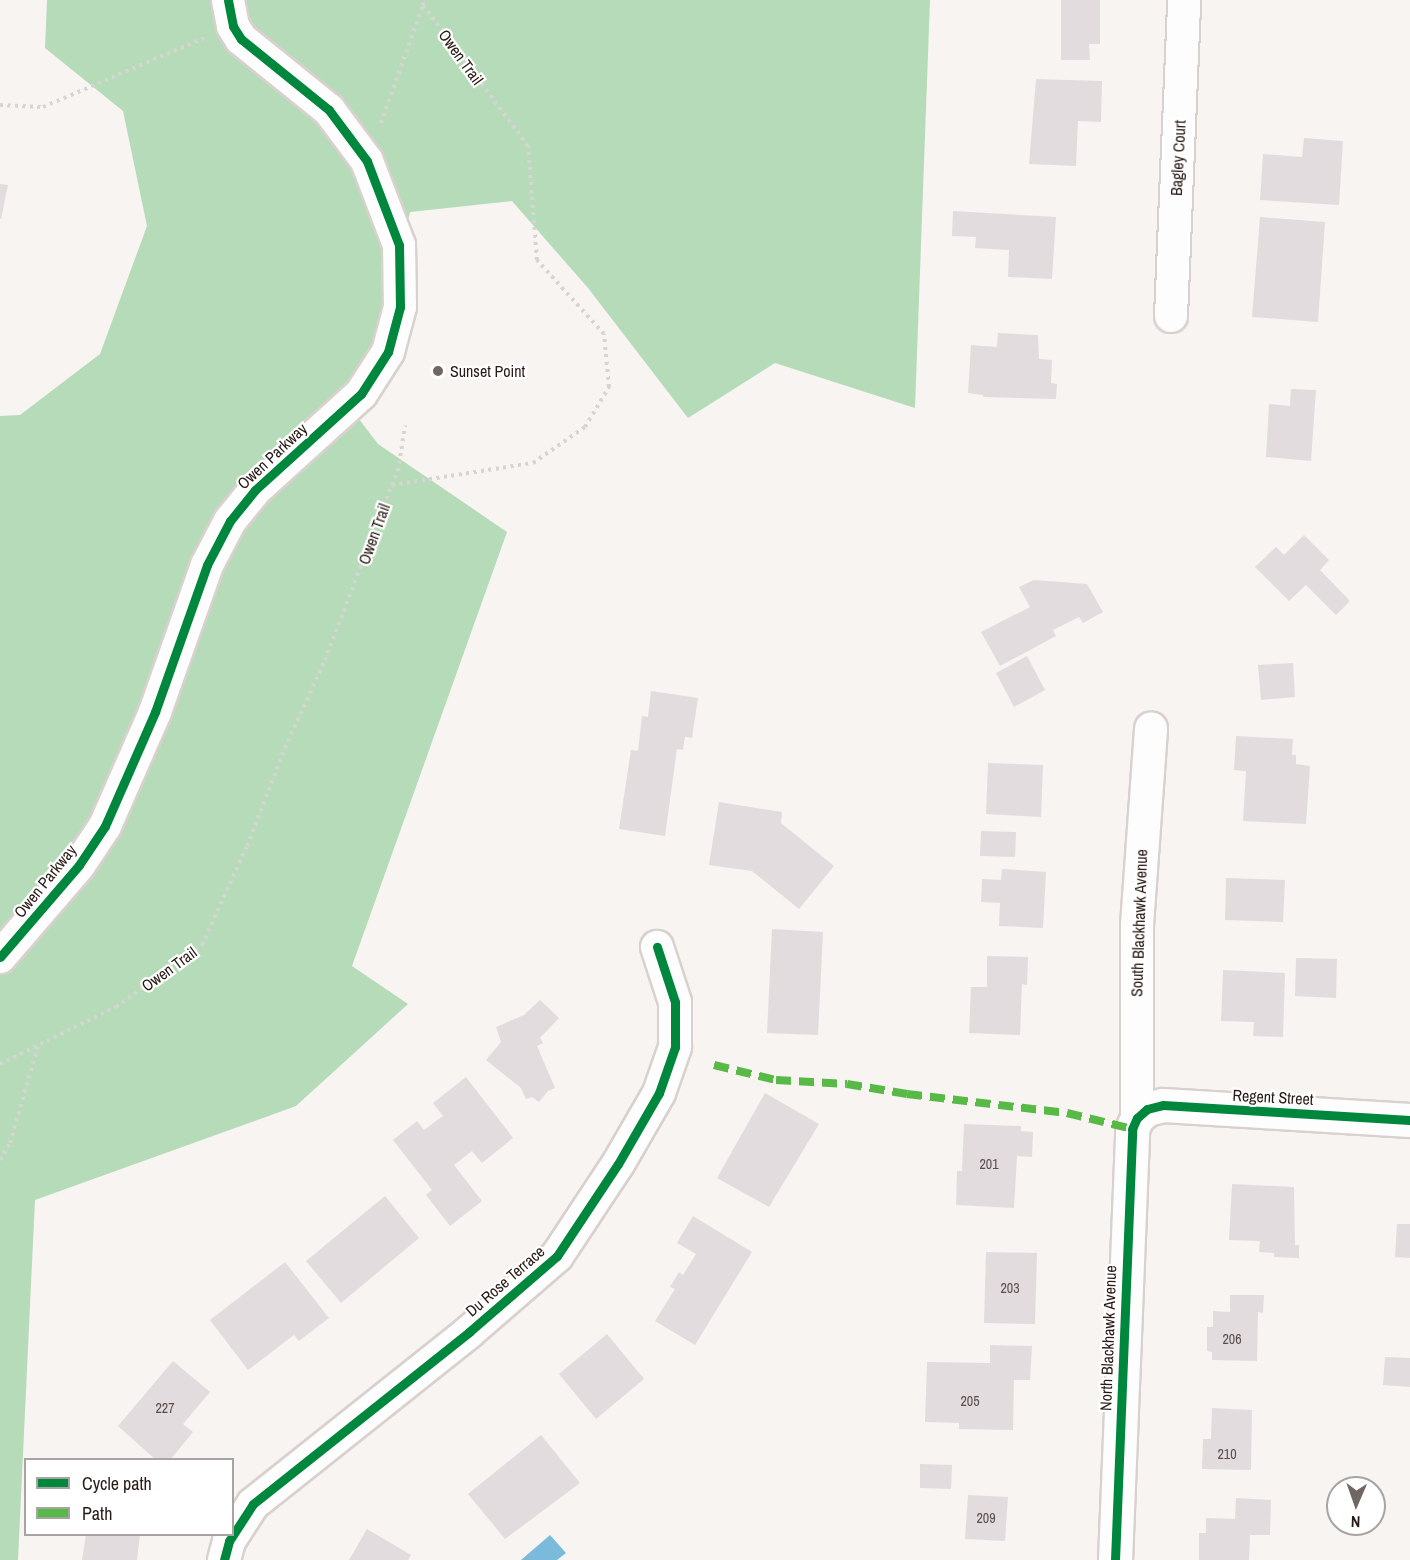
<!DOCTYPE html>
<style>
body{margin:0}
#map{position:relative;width:1410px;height:1560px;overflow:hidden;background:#f7f4f2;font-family:"Archivo Narrow",sans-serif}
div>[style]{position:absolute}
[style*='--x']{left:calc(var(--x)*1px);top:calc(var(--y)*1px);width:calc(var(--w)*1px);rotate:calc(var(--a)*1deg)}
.forest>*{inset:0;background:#b6dbb9}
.water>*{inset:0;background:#7abbdb}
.building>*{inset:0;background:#e3dcdf}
.path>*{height:4px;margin-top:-2px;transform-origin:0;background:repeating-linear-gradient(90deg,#d6d5d3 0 3px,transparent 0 7.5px)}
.roads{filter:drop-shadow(2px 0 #d9d1ce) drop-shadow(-2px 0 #d9d1ce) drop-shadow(0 2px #d9d1ce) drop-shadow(0 -2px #d9d1ce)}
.minor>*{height:32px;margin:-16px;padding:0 16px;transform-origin:16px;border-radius:16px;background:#fefdfd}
.tertiary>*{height:33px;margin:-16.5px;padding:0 16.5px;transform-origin:16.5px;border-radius:16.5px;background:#fefdfd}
.quiet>*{height:8px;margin-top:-4px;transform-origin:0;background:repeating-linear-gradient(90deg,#58b947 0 15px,transparent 0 23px)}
.cycleway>*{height:9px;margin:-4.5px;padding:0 4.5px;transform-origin:4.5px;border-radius:4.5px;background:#00873e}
.dots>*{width:16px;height:16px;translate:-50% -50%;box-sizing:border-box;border:3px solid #fff;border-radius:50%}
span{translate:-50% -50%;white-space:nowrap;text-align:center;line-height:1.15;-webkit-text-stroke:4.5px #fff;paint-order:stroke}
.number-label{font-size:14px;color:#5a4e4b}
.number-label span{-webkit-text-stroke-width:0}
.street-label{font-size:16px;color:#281a15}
.poi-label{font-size:16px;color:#281a15}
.left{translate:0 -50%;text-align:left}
.legend{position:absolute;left:24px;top:1458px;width:210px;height:78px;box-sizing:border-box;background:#fff;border:2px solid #a9a3a1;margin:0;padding:8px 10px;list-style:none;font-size:18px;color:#281a15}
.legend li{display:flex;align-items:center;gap:12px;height:30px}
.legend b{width:30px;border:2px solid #a9a3a1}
.north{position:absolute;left:1326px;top:1476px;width:60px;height:60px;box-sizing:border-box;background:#fff;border:2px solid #a9a3a1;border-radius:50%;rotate:182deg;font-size:16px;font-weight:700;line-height:24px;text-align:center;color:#281a15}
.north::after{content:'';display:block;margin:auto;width:21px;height:27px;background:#706662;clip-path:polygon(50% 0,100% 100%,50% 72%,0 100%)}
</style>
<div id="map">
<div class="forest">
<i style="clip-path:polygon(47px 0,930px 0,915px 408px,775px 363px,688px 418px,588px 288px,512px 201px,410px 212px,382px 332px,343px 398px,378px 444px,507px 532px,352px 966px,408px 1004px,296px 1106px,35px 1200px,18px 1560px,0 1560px,0 416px,20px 415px,100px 354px,147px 226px,123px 111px,45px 48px)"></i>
</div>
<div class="water">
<i style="clip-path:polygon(550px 1535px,566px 1553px,557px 1560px,521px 1560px)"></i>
</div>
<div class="building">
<i style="clip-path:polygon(1061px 0,1100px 0,1100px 44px,1089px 44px,1090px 60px,1061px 60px)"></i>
<i style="clip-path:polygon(1036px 79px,1102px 81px,1101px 122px,1078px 121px,1076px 166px,1029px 164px)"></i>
<i style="clip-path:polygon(1304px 138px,1343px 141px,1339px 205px,1260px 200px,1263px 154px,1302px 157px)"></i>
<i style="clip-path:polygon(0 184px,8px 185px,1px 219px,0 219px)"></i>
<i style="clip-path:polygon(953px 211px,1056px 217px,1052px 279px,1008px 277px,1009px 250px,975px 248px,976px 237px,952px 236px)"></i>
<i style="clip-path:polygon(1260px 217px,1325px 222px,1318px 322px,1252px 317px)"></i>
<i style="clip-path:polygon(998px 333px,1038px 335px,1039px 359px,1052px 360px,1051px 383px,1057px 384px,1056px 399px,983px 397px,983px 395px,968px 393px,971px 345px,997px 347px)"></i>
<i style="clip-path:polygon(1291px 389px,1316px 390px,1311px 461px,1266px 457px,1269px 404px,1290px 406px)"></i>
<i style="clip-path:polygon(1304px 535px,1329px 560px,1320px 570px,1350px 601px,1336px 615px,1306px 585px,1289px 601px,1255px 567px,1276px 547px,1284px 555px)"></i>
<i style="clip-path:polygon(1034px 580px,1087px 584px,1103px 612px,1083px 623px,1079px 617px,1053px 630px,1056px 636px,1000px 666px,981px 632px,1030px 607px,1019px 587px)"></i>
<i style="clip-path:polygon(1027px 656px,1045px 690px,1014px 707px,996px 673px)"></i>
<i style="clip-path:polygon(1293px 663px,1295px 697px,1261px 700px,1258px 665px)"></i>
<i style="clip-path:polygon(651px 691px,698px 698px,692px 738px,685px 737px,683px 750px,677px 749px,665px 836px,619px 829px,631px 750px,638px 751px,642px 716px,648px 717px)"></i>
<i style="clip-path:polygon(1236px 736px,1293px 739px,1292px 755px,1296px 755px,1296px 764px,1310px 766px,1306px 824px,1243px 821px,1246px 771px,1234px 770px)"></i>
<i style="clip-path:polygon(988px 763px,1043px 765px,1041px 817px,986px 814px)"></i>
<i style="clip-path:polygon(719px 802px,782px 812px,781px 823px,834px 866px,799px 909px,752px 871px,709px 865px)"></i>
<i style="clip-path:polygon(981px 831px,1016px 832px,1015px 857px,980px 856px)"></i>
<i style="clip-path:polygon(1002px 869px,1046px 872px,1043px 928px,999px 926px,1000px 903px,981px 902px,982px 879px,1001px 880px)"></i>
<i style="clip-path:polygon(1226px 878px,1285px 880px,1283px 922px,1225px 920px)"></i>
<i style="clip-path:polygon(772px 929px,823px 932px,818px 1035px,767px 1033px)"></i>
<i style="clip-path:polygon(987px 956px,1028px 957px,1027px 985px,1022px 984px,1020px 1035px,969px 1033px,971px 987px,987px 987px)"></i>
<i style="clip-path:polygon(1296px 958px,1337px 959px,1336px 998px,1295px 996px)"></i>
<i style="clip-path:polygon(1223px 970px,1285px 973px,1283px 1037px,1253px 1036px,1254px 1022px,1221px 1021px)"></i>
<i style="clip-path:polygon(540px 1000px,559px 1018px,540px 1038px,543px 1043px,537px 1046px,555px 1088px,548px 1091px,539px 1102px,532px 1097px,526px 1099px,521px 1088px,486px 1060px,501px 1042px,496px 1027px,524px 1015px)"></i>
<i style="clip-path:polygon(466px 1077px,513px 1138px,482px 1163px,472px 1151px,454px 1165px,482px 1201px,450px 1226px,426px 1195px,432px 1190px,393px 1140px,417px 1121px,424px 1130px,443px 1116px,433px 1103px)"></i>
<i style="clip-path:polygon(765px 1093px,819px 1124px,769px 1207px,717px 1178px)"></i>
<i style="clip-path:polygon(964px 1124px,1021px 1126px,1021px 1131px,1033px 1132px,1032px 1157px,1017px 1156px,1014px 1208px,956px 1205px,957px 1171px,962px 1171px)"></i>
<i style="clip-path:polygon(1232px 1184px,1294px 1187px,1295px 1245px,1299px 1245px,1299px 1258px,1274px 1257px,1274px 1253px,1259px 1252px,1260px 1241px,1229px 1240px)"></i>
<i style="clip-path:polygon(385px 1196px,419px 1238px,341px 1303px,306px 1261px)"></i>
<i style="clip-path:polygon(693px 1216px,752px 1252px,695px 1345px,655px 1321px,675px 1289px,670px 1287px,679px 1272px,683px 1275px,696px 1254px,677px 1243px)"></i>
<i style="clip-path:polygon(1397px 1224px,1410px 1224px,1410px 1258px,1395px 1257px)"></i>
<i style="clip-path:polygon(986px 1252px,1037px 1253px,1035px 1324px,984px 1323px)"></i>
<i style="clip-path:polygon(285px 1262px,329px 1318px,299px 1341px,294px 1335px,248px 1370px,210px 1320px)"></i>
<i style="clip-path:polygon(1230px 1295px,1264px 1295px,1263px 1313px,1258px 1312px,1257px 1361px,1212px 1360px,1212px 1352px,1207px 1351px,1207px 1327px,1213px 1327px,1213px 1311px,1230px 1312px)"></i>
<i style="clip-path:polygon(607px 1334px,644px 1379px,596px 1419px,559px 1374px)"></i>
<i style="clip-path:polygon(990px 1345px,1032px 1346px,1030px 1380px,1014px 1380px,1013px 1430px,959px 1429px,959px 1423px,925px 1422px,927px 1362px,990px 1363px)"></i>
<i style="clip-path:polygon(1385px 1357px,1410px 1358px,1410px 1387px,1383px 1385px)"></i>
<i style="clip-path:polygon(173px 1361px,210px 1392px,183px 1424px,193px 1432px,170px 1460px,156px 1460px,118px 1426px)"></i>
<i style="clip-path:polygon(1212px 1408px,1252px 1410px,1251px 1470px,1202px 1469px,1203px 1439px,1211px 1439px)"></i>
<i style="clip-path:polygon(541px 1435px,580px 1483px,505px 1539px,468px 1494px)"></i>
<i style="clip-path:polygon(920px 1464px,952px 1465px,951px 1489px,920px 1488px)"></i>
<i style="clip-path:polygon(968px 1495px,1008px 1497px,1005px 1541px,965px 1539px)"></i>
<i style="clip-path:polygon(1236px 1498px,1271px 1500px,1270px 1535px,1250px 1535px,1249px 1560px,1199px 1560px,1199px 1533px,1206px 1533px,1206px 1518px,1235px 1519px)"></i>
<i style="clip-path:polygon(367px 1529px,411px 1555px,408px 1560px,349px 1560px)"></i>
<i style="clip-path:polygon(86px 1534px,140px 1534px,137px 1560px,82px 1560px)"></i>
</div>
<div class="path">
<i style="--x:0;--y:105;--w:43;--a:2.7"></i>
<i style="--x:43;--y:107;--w:175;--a:-23.2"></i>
<i style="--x:381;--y:123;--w:125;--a:-70.4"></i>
<i style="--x:392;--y:485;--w:15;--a:-67"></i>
<i style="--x:398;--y:471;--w:46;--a:-81.2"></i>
<i style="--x:0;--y:1064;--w:129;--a:-26.2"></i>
<i style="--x:116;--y:1007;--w:106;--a:-35.8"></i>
<i style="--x:202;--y:945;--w:109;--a:-65.6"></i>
<i style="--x:247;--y:846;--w:105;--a:-68.8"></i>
<i style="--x:285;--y:748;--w:97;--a:-65.6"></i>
<i style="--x:325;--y:660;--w:187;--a:-69.1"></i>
<i style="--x:392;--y:485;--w:143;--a:-8.9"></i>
<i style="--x:533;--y:463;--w:63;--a:-34.7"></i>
<i style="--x:585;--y:427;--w:47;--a:-59"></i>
<i style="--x:609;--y:387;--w:53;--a:-95.4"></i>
<i style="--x:604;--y:334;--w:100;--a:-132.2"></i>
<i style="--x:537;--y:260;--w:114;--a:-94.5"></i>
<i style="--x:528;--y:146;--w:176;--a:-126.7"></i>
<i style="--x:423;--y:5;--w:5;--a:-90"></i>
<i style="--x:0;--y:1160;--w:20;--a:-60"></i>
<i style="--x:10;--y:1143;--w:101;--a:-73.9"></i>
</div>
<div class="roads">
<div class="minor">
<i style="--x:1171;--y:316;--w:316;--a:-87.6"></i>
<i style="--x:0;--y:957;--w:121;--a:-49.3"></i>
<i style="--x:79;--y:865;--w:47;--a:-56.3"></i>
<i style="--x:105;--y:826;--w:124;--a:-66.3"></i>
<i style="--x:155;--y:712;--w:156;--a:-70.5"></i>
<i style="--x:207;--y:565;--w:50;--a:-62.4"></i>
<i style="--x:230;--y:521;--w:40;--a:-51"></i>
<i style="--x:255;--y:490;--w:143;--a:-42.2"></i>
<i style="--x:361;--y:394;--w:50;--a:-57.3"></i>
<i style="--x:388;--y:352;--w:47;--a:-75.1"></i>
<i style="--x:400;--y:307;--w:62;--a:-90.9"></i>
<i style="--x:399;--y:245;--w:90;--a:-110.9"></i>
<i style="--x:367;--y:161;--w:64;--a:-126.7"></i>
<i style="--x:329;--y:110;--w:113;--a:-141.1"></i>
<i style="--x:241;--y:39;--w:15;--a:-122"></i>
<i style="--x:233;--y:26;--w:26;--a:-101"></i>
<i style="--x:1137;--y:1118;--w:193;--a:-90"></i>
<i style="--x:1137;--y:925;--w:197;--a:-85.9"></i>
<i style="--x:224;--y:1560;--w:20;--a:-75"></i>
<i style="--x:229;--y:1541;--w:44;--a:-57"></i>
<i style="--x:253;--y:1504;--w:276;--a:-38.5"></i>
<i style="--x:469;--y:1332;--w:116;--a:-40.8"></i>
<i style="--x:557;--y:1256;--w:110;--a:-56.5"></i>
<i style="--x:618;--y:1164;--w:82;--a:-60"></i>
<i style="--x:659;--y:1093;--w:49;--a:-70.8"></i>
<i style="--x:675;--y:1047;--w:45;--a:-90"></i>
<i style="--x:675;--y:1002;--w:58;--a:-108.1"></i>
</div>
<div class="tertiary">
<i style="--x:1115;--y:1560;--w:431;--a:-87.7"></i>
<i style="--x:1132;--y:1129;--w:12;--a:-66"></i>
<i style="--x:1137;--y:1118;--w:13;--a:-42"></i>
<i style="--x:1147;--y:1109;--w:16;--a:-14"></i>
<i style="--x:1163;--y:1105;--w:247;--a:3.5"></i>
</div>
</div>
<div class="quiet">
<i style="--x:714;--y:1065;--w:64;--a:13.6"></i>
<i style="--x:776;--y:1080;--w:71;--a:3.2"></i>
<i style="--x:847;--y:1084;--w:61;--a:9.5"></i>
<i style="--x:907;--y:1094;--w:161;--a:6.8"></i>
<i style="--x:1067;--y:1113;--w:67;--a:13.8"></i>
</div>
<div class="cycleway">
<i style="--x:0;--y:957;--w:121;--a:-49.3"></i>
<i style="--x:79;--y:865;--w:47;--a:-56.3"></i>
<i style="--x:105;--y:826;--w:124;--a:-66.3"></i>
<i style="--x:155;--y:712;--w:156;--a:-70.5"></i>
<i style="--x:207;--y:565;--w:50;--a:-62.4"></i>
<i style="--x:230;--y:521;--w:40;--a:-51"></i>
<i style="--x:255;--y:490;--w:143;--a:-42.2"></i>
<i style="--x:361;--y:394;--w:50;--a:-57.3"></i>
<i style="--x:388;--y:352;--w:47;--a:-75.1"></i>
<i style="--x:400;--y:307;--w:62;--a:-90.9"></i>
<i style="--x:399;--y:245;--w:90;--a:-110.9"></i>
<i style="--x:367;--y:161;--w:64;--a:-126.7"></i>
<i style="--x:329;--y:110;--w:113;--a:-141.1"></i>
<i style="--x:241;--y:39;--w:15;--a:-122"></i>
<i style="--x:233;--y:26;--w:26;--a:-101"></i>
<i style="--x:224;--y:1560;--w:20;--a:-75"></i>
<i style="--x:229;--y:1541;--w:44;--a:-57"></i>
<i style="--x:253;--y:1504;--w:276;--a:-38.5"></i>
<i style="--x:469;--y:1332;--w:116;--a:-40.8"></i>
<i style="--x:557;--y:1256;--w:110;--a:-56.5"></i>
<i style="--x:618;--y:1164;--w:82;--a:-60"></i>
<i style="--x:659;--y:1093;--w:49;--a:-70.8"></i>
<i style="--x:675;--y:1047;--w:45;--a:-90"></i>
<i style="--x:675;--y:1002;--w:58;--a:-108.1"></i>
<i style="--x:1115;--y:1560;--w:431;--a:-87.7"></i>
<i style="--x:1132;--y:1129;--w:12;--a:-66"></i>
<i style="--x:1137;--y:1118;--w:13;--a:-42"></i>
<i style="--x:1147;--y:1109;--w:16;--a:-14"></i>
<i style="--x:1163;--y:1105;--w:247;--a:3.5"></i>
</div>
<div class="dots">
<i style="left:438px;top:371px;background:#706662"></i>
</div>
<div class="number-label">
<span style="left:989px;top:1164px">201</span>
<span style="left:1010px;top:1288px">203</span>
<span style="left:1232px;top:1339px">206</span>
<span style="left:970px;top:1401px">205</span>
<span style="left:165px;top:1408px">227</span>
<span style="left:1227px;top:1454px">210</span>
<span style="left:986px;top:1518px">209</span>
</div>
<div class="street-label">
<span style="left:461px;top:57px;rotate:54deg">Owen Trail</span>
<span style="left:1178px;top:158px;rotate:-87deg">Bagley Court</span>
<span style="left:272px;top:456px;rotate:-43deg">Owen Parkway</span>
<span style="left:374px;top:534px;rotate:-70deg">Owen Trail</span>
<span style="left:45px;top:881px;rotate:-51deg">Owen Parkway</span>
<span style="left:1139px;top:923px;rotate:-88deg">South Blackhawk Avenue</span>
<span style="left:169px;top:969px;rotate:-36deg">Owen Trail</span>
<span style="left:1273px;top:1097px;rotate:3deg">Regent Street</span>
<span style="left:505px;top:1281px;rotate:-41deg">Du Rose Terrace</span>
<span style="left:1108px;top:1338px;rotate:-88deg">North Blackhawk Avenue</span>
</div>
<div class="poi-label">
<span class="left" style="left:450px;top:371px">Sunset Point</span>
</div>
<ul class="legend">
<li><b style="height:8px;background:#00873e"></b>Cycle path</li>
<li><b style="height:8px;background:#58b947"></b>Path</li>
</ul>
<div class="north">N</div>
</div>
